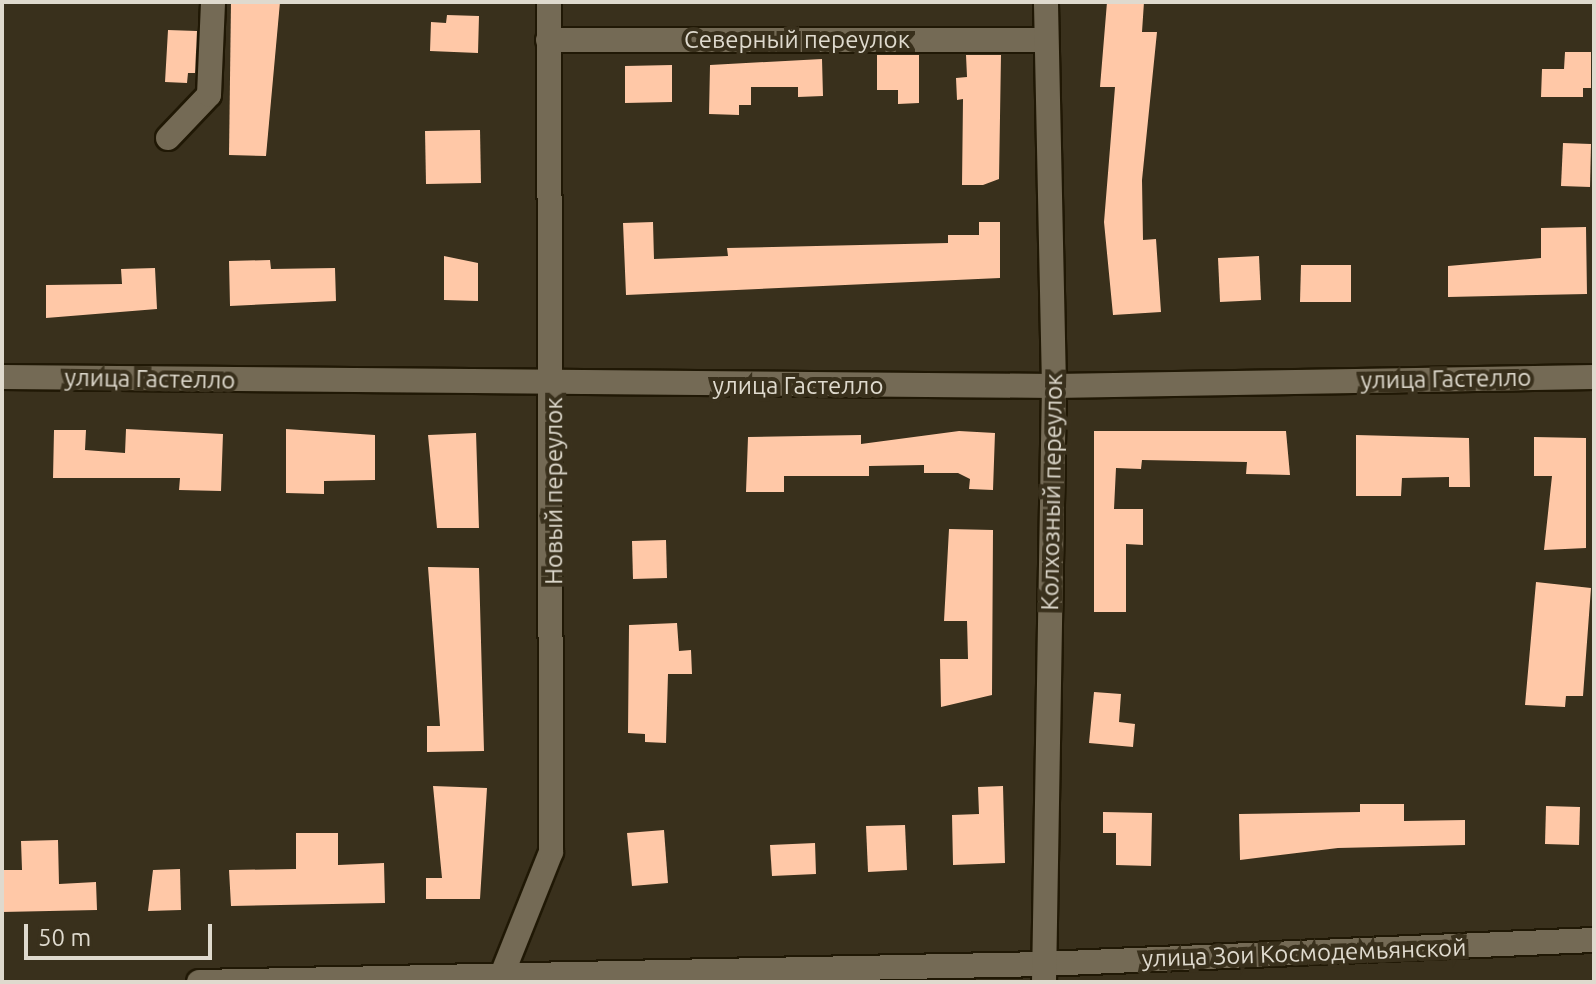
<!DOCTYPE html>
<meta charset="utf-8">
<style>
body{margin:0}
#map{position:relative;width:1596px;height:984px;overflow:hidden;background:#39301c;font-family:Ubuntu,sans-serif}
div>[style]{position:absolute}
[style*='--x']{left:calc(var(--x)*1px);top:calc(var(--y)*1px);width:calc(var(--w)*1px);rotate:calc(var(--a)*1deg)}
.building>*{inset:0;background:#ffc8a7}
.roads{filter:drop-shadow(2px 0 #201805) drop-shadow(-2px 0 #201805) drop-shadow(0 2px #201805) drop-shadow(0 -2px #201805)}
.street>*{height:24px;margin:-12px;padding:0 12px;transform-origin:12px;border-radius:12px;background:#746a55}
span{translate:-50% -50%;white-space:nowrap;text-align:center;line-height:1.15;-webkit-text-stroke:8px #39301c;paint-order:stroke}
.street-label{font-size:24px;color:#dfdace}
.frame{position:absolute;inset:0;border:4px solid #dfdace;pointer-events:none}
.scale{position:absolute;left:24px;top:924px;width:188px;height:36px;box-sizing:border-box;border:4px solid #dfdace;border-top:0;padding-left:10px;font-size:24px;line-height:28px;white-space:nowrap;color:#dfdace;-webkit-text-stroke:6px #39301c;paint-order:stroke}
</style>
<div id="map">
<div class="building">
<i style="clip-path:polygon(231px 2px,280px 2px,266px 156px,229px 155px)"></i>
<i style="clip-path:polygon(1107px 2px,1144px 2px,1142px 32px,1157px 32px,1142px 180px,1143px 240px,1156px 239px,1161px 312px,1113px 315px,1104px 222px,1115px 87px,1100px 87px)"></i>
<i style="clip-path:polygon(447px 15px,479px 16px,478px 53px,430px 51px,431px 22px,446px 23px)"></i>
<i style="clip-path:polygon(168px 30px,197px 31px,195px 73px,188px 73px,187px 83px,165px 82px)"></i>
<i style="clip-path:polygon(1565px 52px,1591px 52px,1591px 88px,1583px 88px,1583px 97px,1541px 97px,1542px 69px,1564px 69px)"></i>
<i style="clip-path:polygon(877px 55px,919px 55px,919px 103px,898px 104px,898px 90px,877px 90px)"></i>
<i style="clip-path:polygon(966px 55px,1001px 55px,999px 179px,983px 185px,962px 185px,963px 99px,957px 100px,956px 78px,967px 77px)"></i>
<i style="clip-path:polygon(822px 59px,823px 96px,798px 97px,798px 87px,751px 87px,751px 105px,739px 105px,739px 115px,709px 114px,710px 65px)"></i>
<i style="clip-path:polygon(672px 65px,672px 102px,625px 103px,625px 66px)"></i>
<i style="clip-path:polygon(480px 130px,481px 183px,426px 184px,425px 131px)"></i>
<i style="clip-path:polygon(1563px 143px,1591px 144px,1590px 187px,1561px 186px)"></i>
<i style="clip-path:polygon(653px 222px,654px 259px,728px 256px,727px 248px,948px 243px,948px 235px,979px 235px,979px 222px,1000px 222px,1000px 278px,626px 295px,623px 223px)"></i>
<i style="clip-path:polygon(1586px 227px,1587px 294px,1448px 297px,1448px 266px,1541px 258px,1541px 228px)"></i>
<i style="clip-path:polygon(444px 256px,478px 263px,478px 301px,444px 300px)"></i>
<i style="clip-path:polygon(1259px 256px,1261px 300px,1220px 302px,1218px 258px)"></i>
<i style="clip-path:polygon(270px 260px,271px 269px,335px 268px,336px 301px,230px 306px,229px 261px)"></i>
<i style="clip-path:polygon(1301px 265px,1351px 265px,1351px 302px,1300px 302px)"></i>
<i style="clip-path:polygon(155px 268px,157px 309px,46px 318px,46px 285px,122px 284px,121px 269px)"></i>
<i style="clip-path:polygon(126px 429px,223px 434px,221px 491px,179px 490px,180px 478px,53px 478px,54px 430px,86px 430px,85px 450px,125px 453px)"></i>
<i style="clip-path:polygon(286px 429px,375px 435px,375px 480px,324px 481px,324px 494px,286px 493px)"></i>
<i style="clip-path:polygon(959px 431px,995px 433px,993px 490px,969px 489px,970px 479px,958px 473px,924px 473px,924px 465px,869px 466px,869px 476px,784px 476px,784px 492px,746px 492px,748px 437px,861px 435px,861px 444px)"></i>
<i style="clip-path:polygon(1094px 431px,1286px 431px,1290px 475px,1246px 474px,1247px 462px,1142px 460px,1141px 469px,1116px 468px,1114px 509px,1143px 509px,1143px 545px,1126px 544px,1126px 612px,1094px 612px)"></i>
<i style="clip-path:polygon(476px 433px,479px 528px,437px 528px,428px 435px)"></i>
<i style="clip-path:polygon(1356px 435px,1469px 438px,1470px 487px,1449px 487px,1449px 477px,1402px 478px,1401px 496px,1356px 496px)"></i>
<i style="clip-path:polygon(1534px 437px,1586px 438px,1586px 548px,1544px 550px,1552px 476px,1534px 476px)"></i>
<i style="clip-path:polygon(949px 529px,993px 530px,992px 695px,941px 707px,940px 659px,968px 659px,967px 621px,944px 621px)"></i>
<i style="clip-path:polygon(666px 540px,667px 578px,633px 579px,632px 541px)"></i>
<i style="clip-path:polygon(428px 567px,479px 568px,484px 751px,427px 752px,427px 726px,440px 726px)"></i>
<i style="clip-path:polygon(1536px 582px,1591px 588px,1583px 696px,1566px 696px,1565px 707px,1525px 705px)"></i>
<i style="clip-path:polygon(677px 623px,679px 651px,691px 650px,692px 674px,668px 674px,666px 743px,645px 742px,645px 734px,628px 733px,629px 625px)"></i>
<i style="clip-path:polygon(1094px 692px,1121px 694px,1119px 722px,1135px 724px,1133px 747px,1089px 743px)"></i>
<i style="clip-path:polygon(433px 786px,487px 788px,480px 899px,426px 899px,426px 878px,442px 878px)"></i>
<i style="clip-path:polygon(1003px 786px,1005px 863px,953px 865px,952px 815px,979px 814px,978px 787px)"></i>
<i style="clip-path:polygon(1360px 804px,1404px 804px,1404px 821px,1465px 820px,1465px 845px,1338px 848px,1240px 860px,1239px 814px,1360px 812px)"></i>
<i style="clip-path:polygon(1546px 806px,1580px 807px,1579px 845px,1545px 844px)"></i>
<i style="clip-path:polygon(1103px 812px,1152px 813px,1151px 866px,1116px 865px,1116px 833px,1103px 833px)"></i>
<i style="clip-path:polygon(905px 825px,907px 870px,868px 872px,866px 826px)"></i>
<i style="clip-path:polygon(664px 830px,668px 883px,632px 886px,627px 833px)"></i>
<i style="clip-path:polygon(296px 833px,338px 833px,338px 865px,384px 863px,385px 903px,231px 906px,229px 870px,296px 869px)"></i>
<i style="clip-path:polygon(58px 840px,59px 884px,96px 882px,97px 910px,2px 912px,2px 870px,22px 870px,21px 841px)"></i>
<i style="clip-path:polygon(815px 843px,816px 874px,772px 876px,770px 845px)"></i>
<i style="clip-path:polygon(180px 869px,181px 910px,148px 911px,153px 870px)"></i>
</div>
<div class="roads">
<div class="street">
<i style="--x:548;--y:40;--w:498;--a:0"></i>
<i style="--x:168;--y:138;--w:59;--a:-46.4"></i>
<i style="--x:209;--y:95;--w:93;--a:-87.5"></i>
<i style="--x:2;--y:377;--w:1052;--a:0.49"></i>
<i style="--x:1054;--y:386;--w:540;--a:-0.95"></i>
<i style="--x:503;--y:972;--w:129;--a:-68.2"></i>
<i style="--x:551;--y:852;--w:850;--a:-90.13"></i>
<i style="--x:199;--y:982;--w:845;--a:-1.22"></i>
<i style="--x:1044;--y:964;--w:551;--a:-2.5"></i>
<i style="--x:1044;--y:982;--w:596;--a:-89.04"></i>
<i style="--x:1054;--y:386;--w:384;--a:-91.2"></i>
</div>
</div>
<div class="street-label">
<span style="left:797px;top:40px">Северный переулок</span>
<span style="left:150px;top:379px;rotate:1deg">улица Гастелло</span>
<span style="left:1446px;top:379px;rotate:-1deg">улица Гастелло</span>
<span style="left:798px;top:386px">улица Гастелло</span>
<span style="left:554px;top:491px;rotate:-90deg">Новый переулок</span>
<span style="left:1052px;top:492px;rotate:-89deg">Колхозный переулок</span>
<span style="left:1304px;top:953px;rotate:-2deg">улица Зои Космодемьянской</span>
</div>
<div class="frame"></div>
<div class="scale">50 m</div>
</div>
